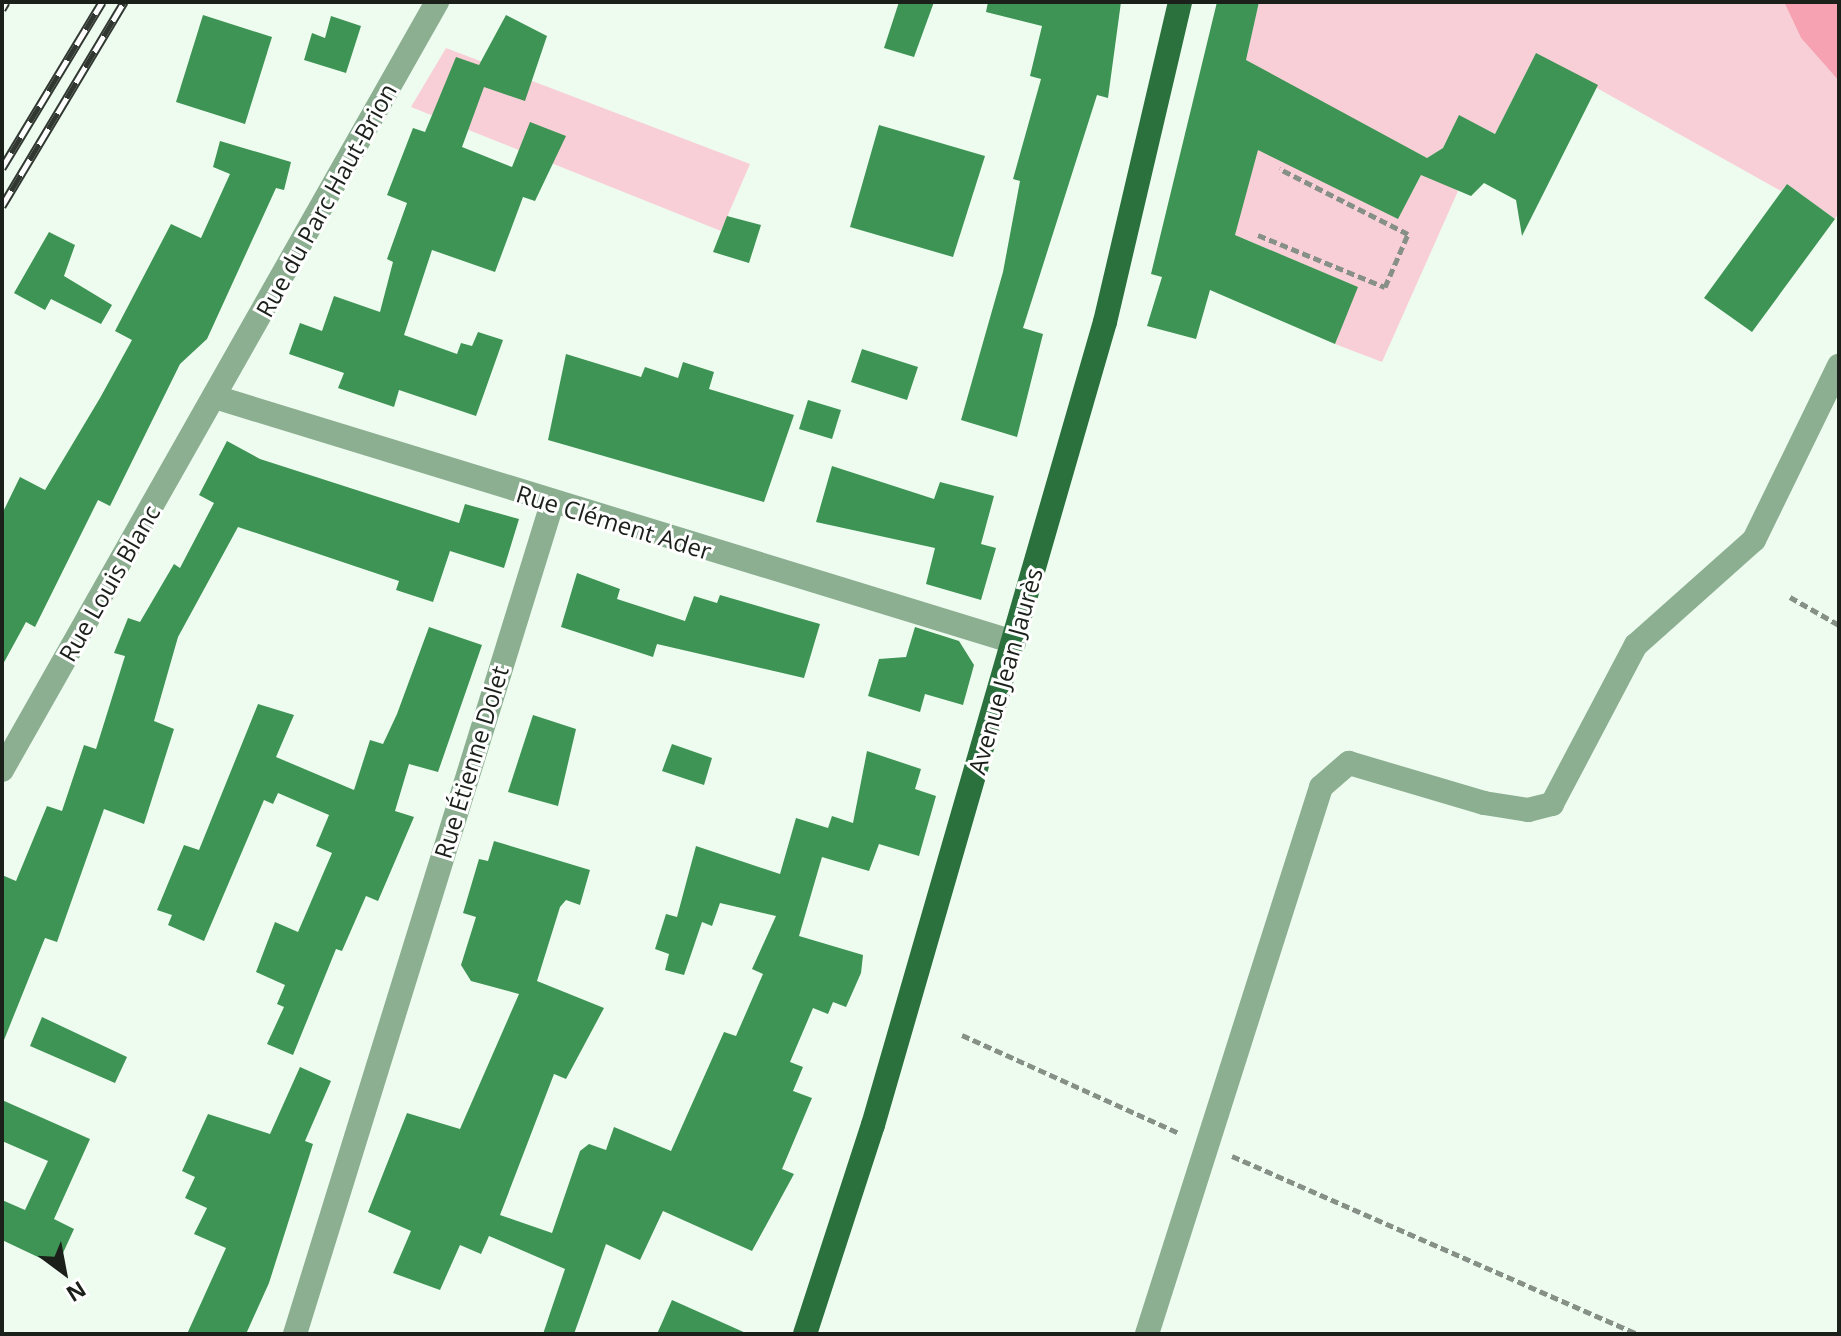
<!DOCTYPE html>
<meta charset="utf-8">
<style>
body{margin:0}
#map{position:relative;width:1841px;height:1336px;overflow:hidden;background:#eefcf0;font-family:"Open Sans",sans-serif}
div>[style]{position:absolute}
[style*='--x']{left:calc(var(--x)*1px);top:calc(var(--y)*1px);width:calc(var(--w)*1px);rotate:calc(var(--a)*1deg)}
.green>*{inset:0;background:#f8cfd7}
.forest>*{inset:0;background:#f6a2b3}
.building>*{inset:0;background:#3e9454}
.path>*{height:5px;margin-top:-2.5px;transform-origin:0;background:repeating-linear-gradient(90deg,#869087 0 8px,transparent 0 12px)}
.minor>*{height:24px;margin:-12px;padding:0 12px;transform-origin:12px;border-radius:12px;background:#8caf91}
.major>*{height:24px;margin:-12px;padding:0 12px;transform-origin:12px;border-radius:12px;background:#2a713d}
.rail>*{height:9px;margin-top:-4.5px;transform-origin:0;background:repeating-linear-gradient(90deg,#fff 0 18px,#313731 0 36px);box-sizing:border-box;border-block:2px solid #313731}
span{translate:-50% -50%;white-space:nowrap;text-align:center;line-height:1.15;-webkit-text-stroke:6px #fff;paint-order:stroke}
.street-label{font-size:24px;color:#1b201b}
.frame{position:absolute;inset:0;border:4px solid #1b201b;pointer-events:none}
.north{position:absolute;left:24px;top:1232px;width:80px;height:80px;-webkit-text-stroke:6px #fff;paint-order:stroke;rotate:148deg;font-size:22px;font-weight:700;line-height:32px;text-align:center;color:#1b201b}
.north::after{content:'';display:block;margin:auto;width:28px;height:36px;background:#1b201b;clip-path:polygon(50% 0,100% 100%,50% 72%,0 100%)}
</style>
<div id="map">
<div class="green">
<i style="clip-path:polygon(1259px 2px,1784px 2px,1801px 38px,1839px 81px,1839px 212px,1835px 219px,1787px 184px,1781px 191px,1536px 54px,1495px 134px,1459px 116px,1443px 148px,1427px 158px,1245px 62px)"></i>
<i style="clip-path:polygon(446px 48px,750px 164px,721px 231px,411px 107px)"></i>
<i style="clip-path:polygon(1257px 127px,1398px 218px,1425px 168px,1458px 191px,1382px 362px,1335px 344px,1357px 287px,1235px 235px)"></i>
</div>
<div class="forest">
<i style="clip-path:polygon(1784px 2px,1839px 2px,1839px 81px,1801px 38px)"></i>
</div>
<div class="building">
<i style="clip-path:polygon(899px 2px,934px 2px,914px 57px,884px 48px)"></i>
<i style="clip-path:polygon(988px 2px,1121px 2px,1108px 98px,1097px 95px,1023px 328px,1043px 334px,1017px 437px,961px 420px,1003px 272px,1020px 181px,1013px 179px,1041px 79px,1030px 76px,1042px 26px,986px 12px)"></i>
<i style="clip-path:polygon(1217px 2px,1259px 2px,1246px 60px,1427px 158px,1443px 148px,1459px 115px,1495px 134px,1536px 53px,1598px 85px,1522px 236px,1516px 200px,1484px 183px,1471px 196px,1421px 175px,1398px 219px,1258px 150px,1235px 235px,1358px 287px,1335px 344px,1210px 290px,1196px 339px,1147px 326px,1162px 277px,1151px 274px)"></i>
<i style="clip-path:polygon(203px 15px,272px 37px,245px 124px,176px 102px)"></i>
<i style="clip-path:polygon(506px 15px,547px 36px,525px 101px,484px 87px,462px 147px,512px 167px,530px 122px,566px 136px,535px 201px,523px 197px,495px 272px,432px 250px,404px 335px,457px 354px,461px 343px,472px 346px,478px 332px,503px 340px,476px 416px,399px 390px,394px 407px,338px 388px,344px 373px,289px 354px,300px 323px,322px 331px,334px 296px,380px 312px,393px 262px,387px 259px,407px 203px,387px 195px,413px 128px,425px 132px,456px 57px,479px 65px)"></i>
<i style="clip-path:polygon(331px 16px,361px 26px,346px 73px,304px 60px,312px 33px,325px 38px)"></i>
<i style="clip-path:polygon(879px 125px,985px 156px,953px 257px,850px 227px)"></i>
<i style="clip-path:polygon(220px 141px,291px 162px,284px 190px,276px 188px,207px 339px,180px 364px,110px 506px,98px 500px,35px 627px,26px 622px,2px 666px,2px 514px,20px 477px,45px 490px,100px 398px,132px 340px,115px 331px,171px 224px,201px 238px,230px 174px,213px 167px)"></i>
<i style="clip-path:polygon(1787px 184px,1835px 219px,1752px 332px,1704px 298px)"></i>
<i style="clip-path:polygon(727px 216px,761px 225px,749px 263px,713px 252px)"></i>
<i style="clip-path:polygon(49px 232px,75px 245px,64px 276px,112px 305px,101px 324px,51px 299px,45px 310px,14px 293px)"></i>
<i style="clip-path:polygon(862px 349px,918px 367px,907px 400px,851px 382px)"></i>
<i style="clip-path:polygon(566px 354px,641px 377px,645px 367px,678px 378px,683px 362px,714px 372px,709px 389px,794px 415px,764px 502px,548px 440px)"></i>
<i style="clip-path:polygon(808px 400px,841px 410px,832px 439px,799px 429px)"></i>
<i style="clip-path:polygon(227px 441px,260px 459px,459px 523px,465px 504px,519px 519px,504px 568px,450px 551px,433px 602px,396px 590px,399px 581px,238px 527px,178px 637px,154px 721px,174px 729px,144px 824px,104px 809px,57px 942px,45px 938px,2px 1045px,2px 875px,16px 881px,47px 806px,62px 811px,84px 745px,96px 749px,125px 656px,114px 653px,128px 618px,140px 622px,174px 564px,180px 568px,214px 503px,199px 495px)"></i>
<i style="clip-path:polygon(832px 466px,934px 499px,940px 482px,994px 496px,981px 544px,996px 548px,981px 600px,926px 584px,935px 548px,816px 522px)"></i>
<i style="clip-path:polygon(577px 573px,620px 589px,617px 599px,685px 621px,694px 596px,717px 603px,720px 595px,820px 624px,804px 678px,657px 644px,653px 657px,561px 627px)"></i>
<i style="clip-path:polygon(429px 627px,482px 645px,438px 772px,409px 764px,395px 811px,414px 817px,378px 901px,366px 896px,342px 951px,336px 949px,293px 1055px,267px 1044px,284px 1007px,277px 1004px,285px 985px,256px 972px,275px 922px,298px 932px,332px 853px,316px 846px,329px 815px,278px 793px,273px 804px,264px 800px,204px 941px,168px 925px,172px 915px,157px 910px,184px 845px,199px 850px,258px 704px,294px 715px,276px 757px,354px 790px,370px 740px,383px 744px,397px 714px)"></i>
<i style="clip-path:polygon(915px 627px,959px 641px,974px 665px,963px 705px,925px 694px,920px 712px,868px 696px,879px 659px,906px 657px)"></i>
<i style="clip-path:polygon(533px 715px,576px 729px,558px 806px,508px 792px)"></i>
<i style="clip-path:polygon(672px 744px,712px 758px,704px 785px,662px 771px)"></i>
<i style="clip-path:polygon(867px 751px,921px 769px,915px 789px,936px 796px,919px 856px,879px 844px,869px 871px,822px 857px,799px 936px,863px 955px,861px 973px,846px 1007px,833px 1002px,828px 1014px,813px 1008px,790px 1062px,803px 1067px,793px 1091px,812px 1098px,782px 1169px,794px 1174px,752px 1251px,663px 1211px,640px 1260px,606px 1244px,574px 1334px,543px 1334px,565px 1269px,489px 1236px,481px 1254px,460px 1245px,440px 1290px,393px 1273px,411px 1231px,368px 1212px,407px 1113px,460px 1129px,519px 994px,471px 981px,461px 965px,476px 917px,463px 913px,479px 859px,488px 861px,494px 841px,590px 870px,580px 905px,566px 900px,560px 907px,537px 981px,604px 1008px,566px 1079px,554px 1074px,500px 1215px,552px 1233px,580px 1151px,589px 1144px,606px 1150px,614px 1127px,671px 1151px,724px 1032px,736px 1036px,763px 974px,752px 969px,776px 916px,720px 903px,712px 926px,702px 922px,684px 975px,665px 970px,669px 954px,655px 949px,666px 914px,677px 917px,696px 846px,780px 874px,796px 818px,828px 828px,832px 816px,853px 823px)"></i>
<i style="clip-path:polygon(42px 1017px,127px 1057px,115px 1083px,30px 1046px)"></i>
<i style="clip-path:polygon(300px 1067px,331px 1081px,305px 1141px,313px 1144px,269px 1283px,246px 1334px,187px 1334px,226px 1248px,194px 1234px,207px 1208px,185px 1198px,195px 1177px,182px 1171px,208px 1114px,270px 1134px)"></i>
<i style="clip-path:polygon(2px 1100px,90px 1139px,54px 1219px,74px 1229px,57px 1266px,2px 1240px,2px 1200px,25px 1210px,48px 1161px,2px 1141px)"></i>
<i style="clip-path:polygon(672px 1300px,748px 1334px,657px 1334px)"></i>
</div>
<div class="path">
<i style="--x:1258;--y:235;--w:137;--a:22.3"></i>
<i style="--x:1385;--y:287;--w:58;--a:-66.5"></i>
<i style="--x:1408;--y:234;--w:144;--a:-153.1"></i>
<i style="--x:1790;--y:597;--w:56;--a:29.7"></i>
<i style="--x:962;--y:1035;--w:238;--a:24.3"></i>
<i style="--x:1232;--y:1156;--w:443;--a:23.7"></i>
</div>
<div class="minor">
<i style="--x:215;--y:397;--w:836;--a:17.05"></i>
<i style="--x:2;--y:770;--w:883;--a:-60.47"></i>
<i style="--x:295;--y:1334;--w:869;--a:-72.8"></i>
<i style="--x:1147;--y:1334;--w:574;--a:-72.35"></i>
<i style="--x:1321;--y:787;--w:37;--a:-41"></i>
<i style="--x:1349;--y:763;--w:141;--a:16.5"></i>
<i style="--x:1484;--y:803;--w:45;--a:9"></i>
<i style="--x:1528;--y:810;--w:25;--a:-14"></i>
<i style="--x:1552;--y:804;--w:180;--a:-62.2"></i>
<i style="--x:1636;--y:645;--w:158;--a:-41.7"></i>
<i style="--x:1754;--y:540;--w:194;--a:-64"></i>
</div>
<div class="major">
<i style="--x:805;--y:1334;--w:220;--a:-72"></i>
<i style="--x:873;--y:1125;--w:836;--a:-73.89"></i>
<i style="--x:1105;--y:322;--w:329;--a:-76.8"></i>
</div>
<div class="rail">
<i style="--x:2;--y:9;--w:8;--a:-60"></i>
<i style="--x:2;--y:168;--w:194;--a:-58.9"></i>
<i style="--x:2;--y:206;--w:238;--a:-59.1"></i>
</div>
<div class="street-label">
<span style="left:326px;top:200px;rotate:-61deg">Rue du Parc Haut-Brion</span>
<span style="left:614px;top:522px;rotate:17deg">Rue Clément Ader</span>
<span style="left:109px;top:583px;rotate:-60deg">Rue Louis Blanc</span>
<span style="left:1005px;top:671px;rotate:-74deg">Avenue Jean Jaurès</span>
<span style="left:471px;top:762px;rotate:-73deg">Rue Étienne Dolet</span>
</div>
<div class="frame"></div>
<div class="north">N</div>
</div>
